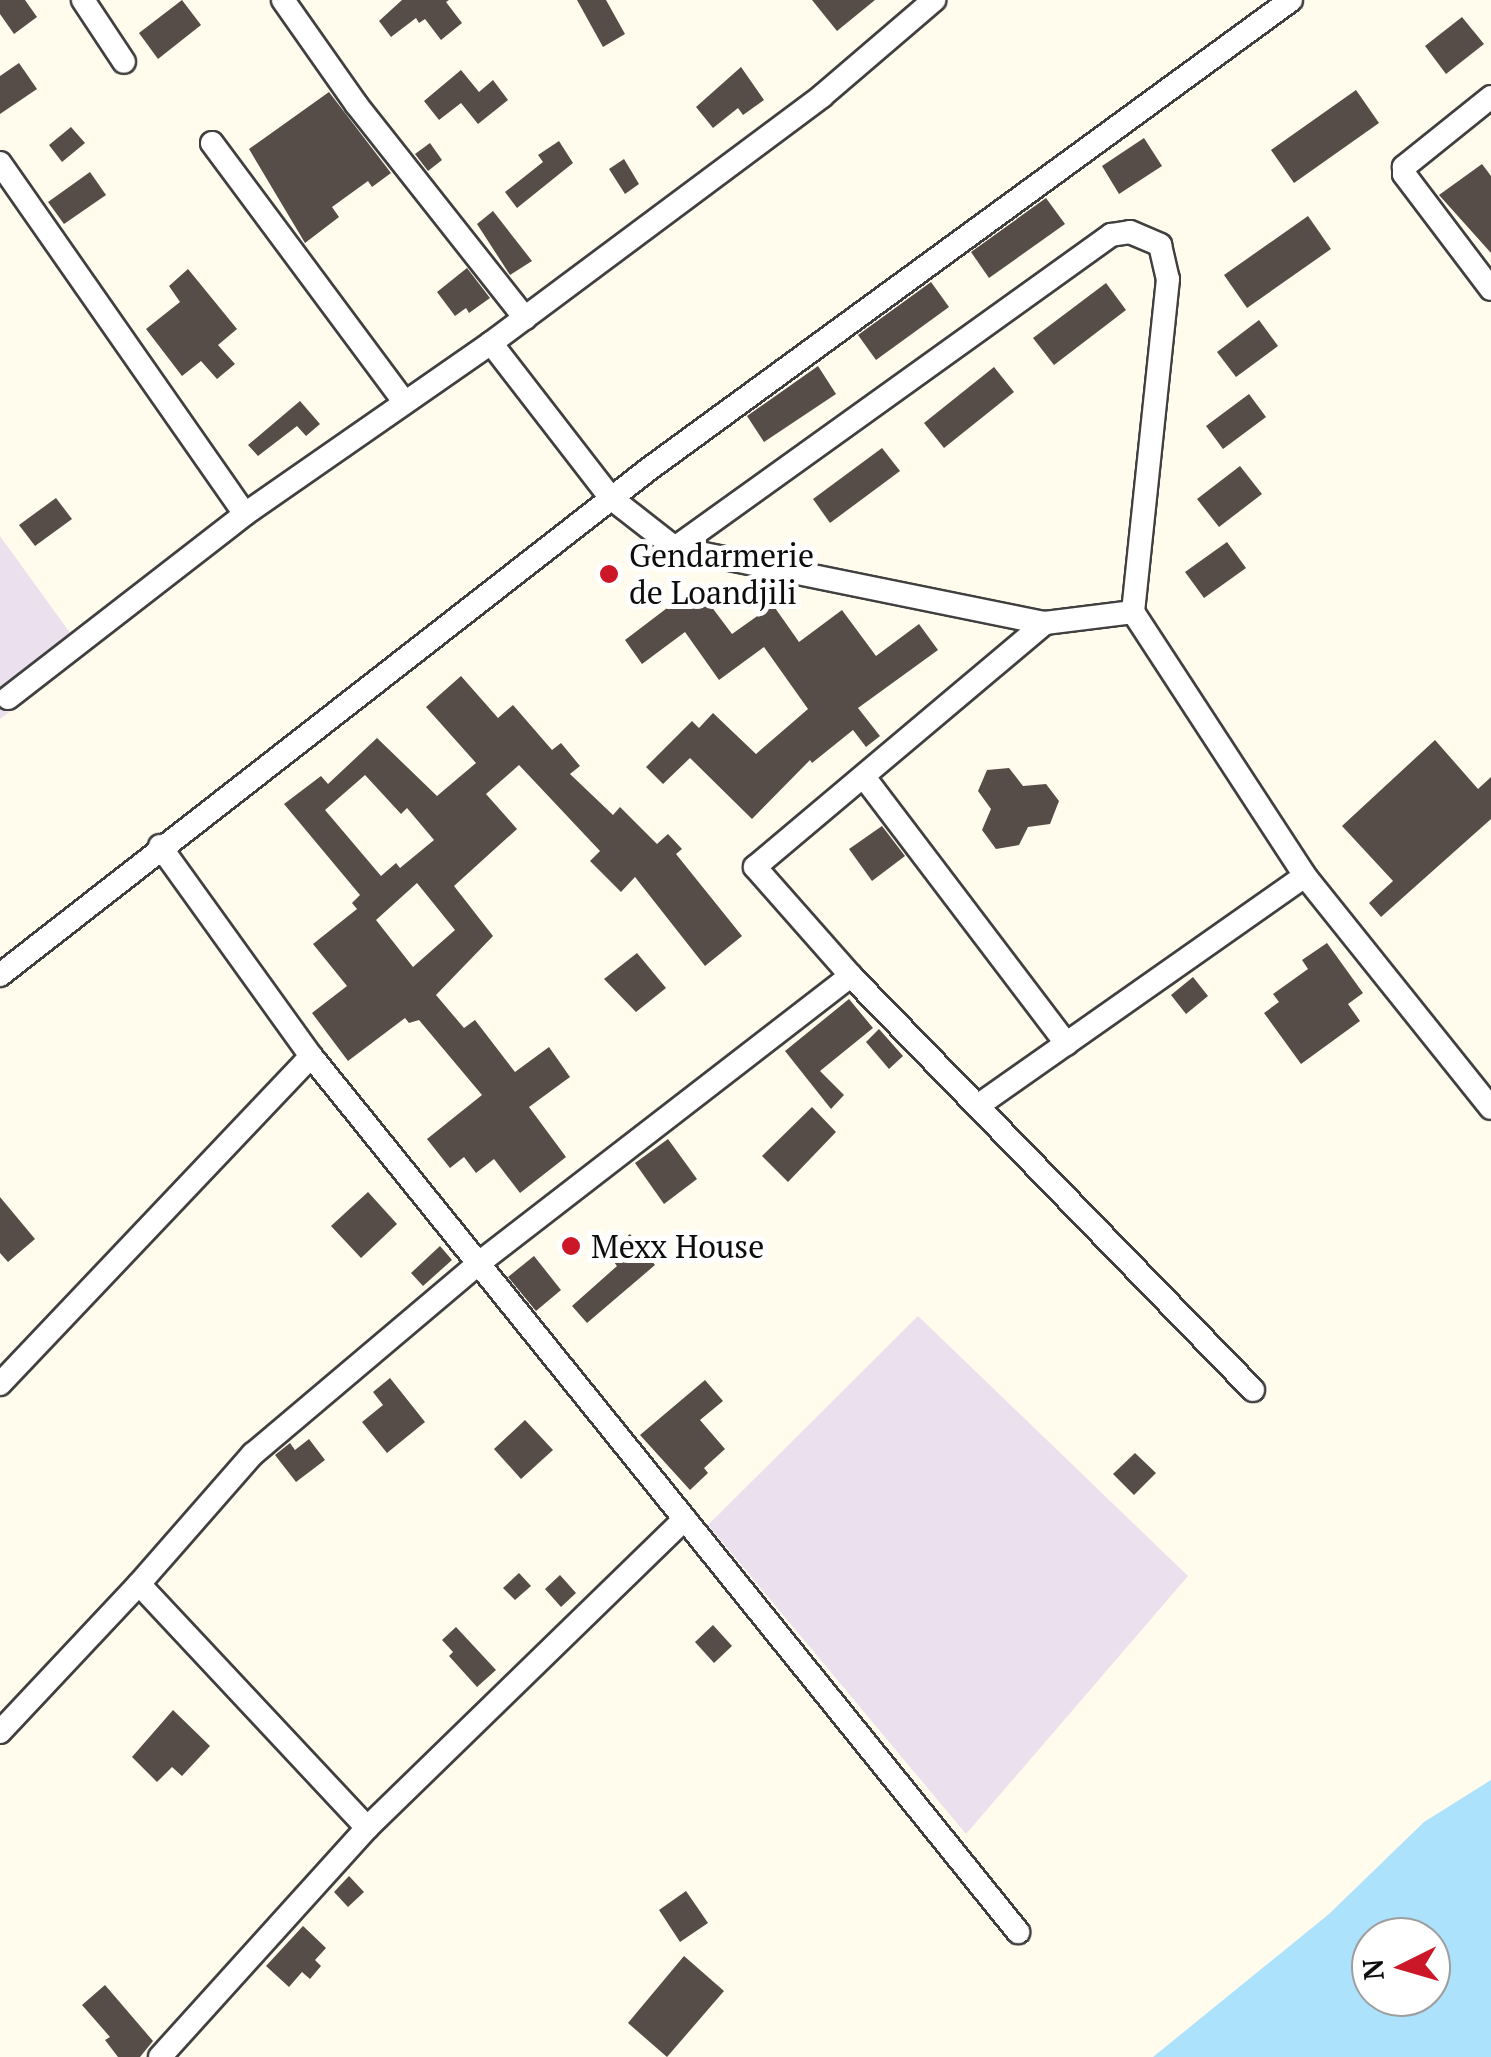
<!DOCTYPE html>
<style>
body{margin:0}
#map{position:relative;width:1491px;height:2057px;overflow:hidden;background:#fffbed;font-family:"PT Serif",serif}
div>[style]{position:absolute}
[style*='--x']{left:calc(var(--x)*1px);top:calc(var(--y)*1px);width:calc(var(--w)*1px);rotate:calc(var(--a)*1deg)}
.industrial>*{inset:0;background:#ebe0ed}
.water>*{inset:0;background:#ace2fc}
.building>*{inset:0;background:#574d48}
.roads{filter:drop-shadow(2px 0 #404040) drop-shadow(-2px 0 #404040) drop-shadow(0 2px #404040) drop-shadow(0 -2px #404040)}
.street>*{height:22px;margin:-11px;padding:0 11px;transform-origin:11px;border-radius:11px;background:#fff}
.dots>*{width:28px;height:28px;translate:-50% -50%;box-sizing:border-box;border:5px solid #fff;border-radius:50%}
span{translate:-50% -50%;white-space:nowrap;text-align:center;line-height:1.15;-webkit-text-stroke:10px #fff;paint-order:stroke}
.poi-label{font-size:32px;color:#0d0d0d}
.left{translate:0 -50%;text-align:left}
.north{position:absolute;left:1351px;top:1917px;width:100px;height:100px;box-sizing:border-box;background:#fff;border:2px solid #9e9e9e;border-radius:50%;rotate:265deg;font-size:28px;font-weight:700;line-height:40px;text-align:center;color:#0d0d0d}
.north::after{content:'';display:block;margin:auto;width:35px;height:45px;background:#cb1727;clip-path:polygon(50% 0,100% 100%,50% 72%,0 100%)}
</style>
<div id="map">
<div class="industrial">
<i style="clip-path:polygon(0 536px,86px 655px,0 719px)"></i>
<i style="clip-path:polygon(918px 1316px,1188px 1576px,966px 1834px,708px 1525px)"></i>
</div>
<div class="water">
<i style="clip-path:polygon(evenodd,1491px 1780px,1491px 2057px,1153px 2057px,1329px 1914px,1424px 1822px,1491px 1780px,1371px 1937px,1431px 1937px,1431px 1997px,1371px 1997px,1371px 1937px)"></i>
</div>
<div class="building">
<i style="clip-path:polygon(0 0,25px 0,37px 17px,14px 34px,0 14px)"></i>
<i style="clip-path:polygon(182px 0,201px 25px,158px 59px,139px 33px)"></i>
<i style="clip-path:polygon(402px 0,449px 0,446px 2px,462px 23px,441px 40px,425px 19px,419px 23px,416px 18px,391px 37px,379px 21px)"></i>
<i style="clip-path:polygon(577px 0,606px 0,625px 34px,603px 47px)"></i>
<i style="clip-path:polygon(812px 0,875px 0,837px 31px)"></i>
<i style="clip-path:polygon(1462px 17px,1484px 44px,1446px 74px,1425px 46px)"></i>
<i style="clip-path:polygon(19px 63px,37px 89px,0 114px,0 76px)"></i>
<i style="clip-path:polygon(741px 67px,764px 100px,743px 115px,738px 108px,713px 128px,696px 107px)"></i>
<i style="clip-path:polygon(461px 70px,479px 92px,493px 80px,508px 100px,478px 124px,461px 103px,439px 120px,424px 101px)"></i>
<i style="clip-path:polygon(1356px 90px,1379px 123px,1294px 183px,1271px 150px)"></i>
<i style="clip-path:polygon(329px 92px,391px 173px,372px 187px,368px 181px,332px 207px,339px 217px,305px 243px,249px 149px)"></i>
<i style="clip-path:polygon(71px 127px,85px 143px,62px 162px,49px 145px)"></i>
<i style="clip-path:polygon(1144px 138px,1162px 166px,1119px 194px,1102px 166px)"></i>
<i style="clip-path:polygon(559px 141px,573px 163px,517px 208px,505px 192px,543px 162px,538px 155px)"></i>
<i style="clip-path:polygon(430px 143px,442px 160px,428px 171px,415px 154px)"></i>
<i style="clip-path:polygon(624px 159px,639px 184px,625px 194px,609px 169px)"></i>
<i style="clip-path:polygon(1482px 164px,1491px 176px,1491px 253px,1439px 195px)"></i>
<i style="clip-path:polygon(90px 172px,106px 195px,64px 224px,48px 202px)"></i>
<i style="clip-path:polygon(1046px 198px,1065px 224px,989px 278px,971px 252px)"></i>
<i style="clip-path:polygon(493px 211px,532px 261px,510px 275px,477px 224px)"></i>
<i style="clip-path:polygon(1308px 216px,1331px 249px,1247px 308px,1224px 275px)"></i>
<i style="clip-path:polygon(467px 268px,490px 298px,469px 313px,466px 308px,455px 316px,437px 292px)"></i>
<i style="clip-path:polygon(188px 269px,237px 329px,218px 345px,235px 364px,217px 379px,201px 361px,182px 376px,146px 329px,180px 302px,169px 286px)"></i>
<i style="clip-path:polygon(931px 282px,949px 307px,876px 360px,858px 335px)"></i>
<i style="clip-path:polygon(1106px 283px,1126px 310px,1054px 365px,1033px 338px)"></i>
<i style="clip-path:polygon(1259px 320px,1278px 346px,1236px 377px,1217px 352px)"></i>
<i style="clip-path:polygon(818px 366px,836px 394px,764px 442px,747px 416px)"></i>
<i style="clip-path:polygon(994px 367px,1014px 392px,944px 448px,924px 423px)"></i>
<i style="clip-path:polygon(1249px 394px,1266px 417px,1223px 449px,1206px 426px)"></i>
<i style="clip-path:polygon(300px 401px,320px 424px,306px 436px,297px 426px,258px 456px,248px 445px)"></i>
<i style="clip-path:polygon(882px 448px,900px 471px,830px 523px,813px 499px)"></i>
<i style="clip-path:polygon(1240px 466px,1262px 494px,1219px 527px,1197px 499px)"></i>
<i style="clip-path:polygon(56px 498px,72px 519px,35px 546px,19px 525px)"></i>
<i style="clip-path:polygon(1227px 542px,1246px 568px,1204px 598px,1185px 572px)"></i>
<i style="clip-path:polygon(696px 586px,732px 634px,773px 605px,799px 642px,842px 610px,876px 656px,919px 624px,938px 650px,858px 708px,880px 736px,866px 747px,853px 730px,812px 763px,810px 760px,752px 819px,690px 758px,663px 784px,646px 767px,692px 721px,699px 728px,713px 713px,756px 754px,808px 709px,764px 647px,719px 680px,685px 632px,642px 664px,625px 640px)"></i>
<i style="clip-path:polygon(evenodd,461px 676px,498px 718px,513px 705px,552px 750px,561px 743px,580px 766px,570px 774px,613px 815px,620px 807px,657px 844px,668px 834px,682px 849px,676px 854px,742px 936px,705px 966px,635px 877px,621px 892px,590px 861px,600px 851px,519px 765px,486px 794px,517px 829px,454px 886px,493px 936px,436px 995px,464px 1028px,475px 1020px,515px 1072px,549px 1047px,570px 1077px,529px 1107px,566px 1157px,520px 1193px,494px 1159px,476px 1173px,464px 1157px,450px 1168px,427px 1139px,482px 1095px,419px 1020px,409px 1023px,405px 1018px,348px 1061px,312px 1013px,347px 986px,313px 944px,357px 909px,352px 903px,360px 895px,284px 804px,321px 776px,328px 784px,377px 738px,437px 796px,476px 763px,426px 707px,461px 676px,365px 775px,401px 814px,407px 808px,434px 840px,400px 868px,396px 863px,381px 876px,325px 810px,365px 775px,461px 676px,417px 883px,455px 930px,413px 967px,376px 920px,417px 883px)"></i>
<i style="clip-path:polygon(1435px 740px,1478px 789px,1491px 777px,1491px 819px,1381px 917px,1369px 903px,1393px 881px,1342px 826px)"></i>
<i style="clip-path:polygon(1009px 768px,1023px 786px,1046px 784px,1059px 801px,1050px 824px,1028px 827px,1019px 845px,996px 849px,982px 830px,991px 809px,978px 791px,987px 770px)"></i>
<i style="clip-path:polygon(882px 826px,905px 856px,872px 881px,849px 849px)"></i>
<i style="clip-path:polygon(1327px 943px,1363px 993px,1348px 1004px,1360px 1021px,1301px 1064px,1264px 1013px,1279px 1002px,1273px 994px,1308px 969px,1302px 960px)"></i>
<i style="clip-path:polygon(637px 953px,666px 988px,636px 1012px,604px 979px)"></i>
<i style="clip-path:polygon(1193px 977px,1208px 996px,1186px 1014px,1171px 995px)"></i>
<i style="clip-path:polygon(849px 999px,873px 1028px,820px 1071px,844px 1095px,831px 1109px,785px 1051px)"></i>
<i style="clip-path:polygon(879px 1029px,903px 1056px,889px 1069px,866px 1042px)"></i>
<i style="clip-path:polygon(812px 1107px,836px 1132px,788px 1182px,762px 1156px)"></i>
<i style="clip-path:polygon(668px 1139px,697px 1179px,664px 1204px,635px 1163px)"></i>
<i style="clip-path:polygon(368px 1192px,397px 1224px,361px 1258px,331px 1226px)"></i>
<i style="clip-path:polygon(0 1197px,35px 1239px,8px 1262px,0 1253px)"></i>
<i style="clip-path:polygon(630px 1234px,655px 1265px,587px 1323px,572px 1306px,617px 1266px,607px 1253px)"></i>
<i style="clip-path:polygon(440px 1246px,452px 1260px,423px 1286px,411px 1273px)"></i>
<i style="clip-path:polygon(534px 1256px,561px 1290px,536px 1311px,508px 1277px)"></i>
<i style="clip-path:polygon(390px 1378px,425px 1422px,387px 1453px,362px 1422px,383px 1405px,373px 1392px)"></i>
<i style="clip-path:polygon(705px 1380px,723px 1401px,700px 1420px,725px 1449px,704px 1468px,708px 1473px,690px 1490px,640px 1435px)"></i>
<i style="clip-path:polygon(525px 1420px,553px 1450px,521px 1479px,494px 1449px)"></i>
<i style="clip-path:polygon(309px 1439px,325px 1460px,296px 1482px,275px 1455px,290px 1443px,295px 1450px)"></i>
<i style="clip-path:polygon(1135px 1453px,1156px 1473px,1134px 1495px,1113px 1474px)"></i>
<i style="clip-path:polygon(519px 1573px,531px 1586px,515px 1600px,503px 1588px)"></i>
<i style="clip-path:polygon(560px 1575px,576px 1593px,561px 1607px,545px 1589px)"></i>
<i style="clip-path:polygon(713px 1625px,732px 1646px,714px 1663px,695px 1642px)"></i>
<i style="clip-path:polygon(456px 1627px,496px 1670px,477px 1687px,449px 1656px,453px 1652px,442px 1640px)"></i>
<i style="clip-path:polygon(173px 1710px,210px 1746px,182px 1776px,172px 1767px,157px 1782px,132px 1757px)"></i>
<i style="clip-path:polygon(349px 1876px,364px 1892px,348px 1907px,334px 1892px)"></i>
<i style="clip-path:polygon(686px 1891px,708px 1923px,680px 1942px,659px 1910px)"></i>
<i style="clip-path:polygon(303px 1926px,326px 1948px,315px 1960px,321px 1966px,310px 1979px,302px 1972px,289px 1987px,266px 1966px)"></i>
<i style="clip-path:polygon(684px 1956px,724px 1991px,667px 2057px,628px 2023px)"></i>
<i style="clip-path:polygon(105px 1985px,153px 2041px,140px 2057px,118px 2057px,105px 2040px,110px 2037px,82px 2005px)"></i>
</div>
<div class="roads">
<div class="street">
<i style="--x:83;--y:0;--w:74;--a:56.5"></i>
<i style="--x:283;--y:0;--w:127;--a:54.9"></i>
<i style="--x:356;--y:104;--w:273;--a:51.7"></i>
<i style="--x:1491;--y:97;--w:112;--a:141.2"></i>
<i style="--x:1404;--y:167;--w:7;--a:90"></i>
<i style="--x:1404;--y:174;--w:144;--a:52.9"></i>
<i style="--x:212;--y:143;--w:322;--a:53.4"></i>
<i style="--x:0;--y:163;--w:428;--a:55.1"></i>
<i style="--x:491;--y:343;--w:196;--a:52.3"></i>
<i style="--x:611;--y:498;--w:81;--a:38"></i>
<i style="--x:675;--y:548;--w:378;--a:11.5"></i>
<i style="--x:1045;--y:623;--w:89;--a:-7.1"></i>
<i style="--x:675;--y:548;--w:537;--a:-35.67"></i>
<i style="--x:1111;--y:235;--w:19;--a:-9"></i>
<i style="--x:1130;--y:232;--w:33;--a:23"></i>
<i style="--x:1160;--y:245;--w:35;--a:77"></i>
<i style="--x:1168;--y:279;--w:335;--a:96"></i>
<i style="--x:1133;--y:612;--w:315;--a:56.9"></i>
<i style="--x:1305;--y:876;--w:297;--a:51.3"></i>
<i style="--x:1045;--y:623;--w:379;--a:139.9"></i>
<i style="--x:755;--y:867;--w:145;--a:48.6"></i>
<i style="--x:851;--y:976;--w:577;--a:45.84"></i>
<i style="--x:8;--y:698;--w:300;--a:-37.8"></i>
<i style="--x:245;--y:514;--w:300;--a:-34.8"></i>
<i style="--x:491;--y:343;--w:413;--a:-36.7"></i>
<i style="--x:822;--y:96;--w:148;--a:-40.6"></i>
<i style="--x:864;--y:777;--w:335;--a:52.8"></i>
<i style="--x:160;--y:846;--w:259;--a:54.3"></i>
<i style="--x:311;--y:1056;--w:1126;--a:51.09"></i>
<i style="--x:0;--y:975;--w:823;--a:-37.94"></i>
<i style="--x:649;--y:469;--w:795;--a:-36.15"></i>
<i style="--x:979;--y:1105;--w:398;--a:-35.1"></i>
<i style="--x:0;--y:1384;--w:452;--a:-46.5"></i>
<i style="--x:139;--y:1584;--w:334;--a:46.9"></i>
<i style="--x:0;--y:1732;--w:203;--a:-46.8"></i>
<i style="--x:139;--y:1584;--w:173;--a:-48.8"></i>
<i style="--x:253;--y:1454;--w:296;--a:-40.2"></i>
<i style="--x:479;--y:1263;--w:470;--a:-37.7"></i>
<i style="--x:160;--y:2057;--w:309;--a:-47.9"></i>
<i style="--x:367;--y:1828;--w:443;--a:-44.2"></i>
</div>
</div>
<div class="dots">
<i style="left:609px;top:574px;background:#cb1727"></i>
<i style="left:571px;top:1246px;background:#cb1727"></i>
</div>
<div class="poi-label">
<span class="left" style="left:629px;top:574px">Gendarmerie<br>de Loandjili</span>
<span class="left" style="left:591px;top:1246px">Mexx House</span>
</div>
<div class="north">N</div>
</div>
